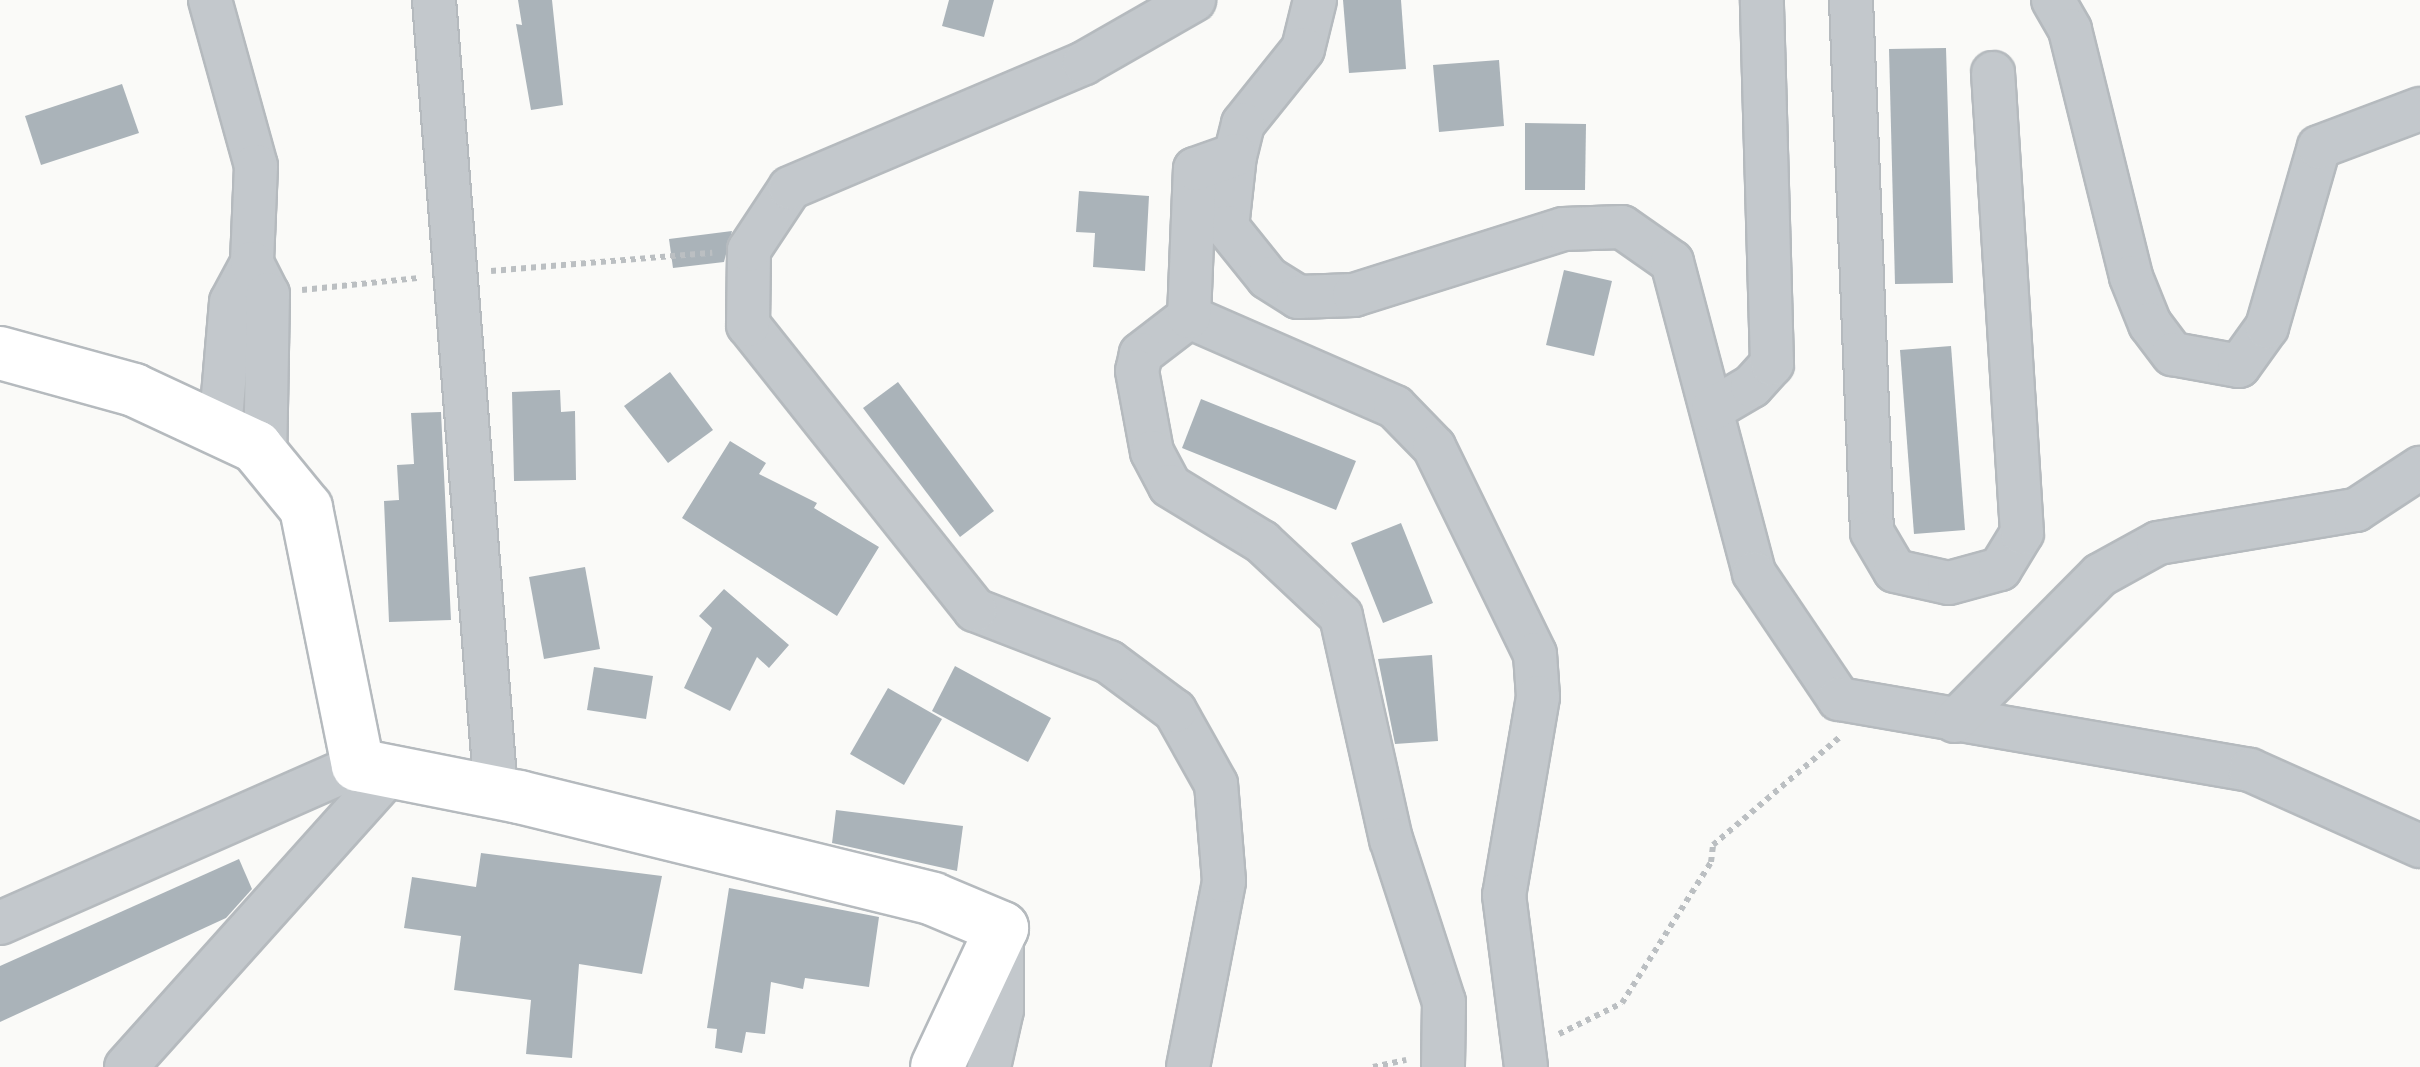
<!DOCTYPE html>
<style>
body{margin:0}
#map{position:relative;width:2420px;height:1067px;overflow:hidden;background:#fafaf8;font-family:Rubik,sans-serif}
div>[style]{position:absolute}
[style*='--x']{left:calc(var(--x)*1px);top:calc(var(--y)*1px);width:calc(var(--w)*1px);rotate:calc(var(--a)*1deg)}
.building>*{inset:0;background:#aab3b9}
.path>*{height:6px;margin-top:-3px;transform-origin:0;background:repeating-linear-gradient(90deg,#bbbfc2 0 5px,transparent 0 10px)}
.roads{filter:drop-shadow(2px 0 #b5babe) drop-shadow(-2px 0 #b5babe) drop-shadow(0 2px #b5babe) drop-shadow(0 -2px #b5babe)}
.minor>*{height:42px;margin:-21px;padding:0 21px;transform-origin:21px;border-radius:21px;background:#c3c8cc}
.major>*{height:52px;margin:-26px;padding:0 26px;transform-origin:26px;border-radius:26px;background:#fff}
span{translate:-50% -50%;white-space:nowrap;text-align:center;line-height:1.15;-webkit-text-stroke:10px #fff;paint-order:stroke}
</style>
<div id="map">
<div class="building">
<i style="clip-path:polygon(518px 0,552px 0,563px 105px,531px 110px,516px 24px,522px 25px)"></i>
<i style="clip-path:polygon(949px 0,994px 0,984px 37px,942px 26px)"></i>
<i style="clip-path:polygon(1343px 0,1401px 0,1406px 69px,1349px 73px)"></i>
<i style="clip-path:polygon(1946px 48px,1953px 283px,1895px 284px,1889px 49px)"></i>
<i style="clip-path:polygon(1499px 60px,1504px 126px,1439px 132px,1433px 65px)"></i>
<i style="clip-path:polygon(122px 84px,139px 133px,41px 165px,25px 116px)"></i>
<i style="clip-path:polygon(1525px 123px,1586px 124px,1585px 190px,1525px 190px)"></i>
<i style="clip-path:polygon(1079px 191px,1149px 196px,1145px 271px,1093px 267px,1095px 233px,1076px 232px)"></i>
<i style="clip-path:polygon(732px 231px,724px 262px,673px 268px,669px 239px)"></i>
<i style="clip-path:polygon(1564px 270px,1612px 281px,1594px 356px,1546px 345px)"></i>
<i style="clip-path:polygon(1951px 346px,1965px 530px,1914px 534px,1900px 350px)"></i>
<i style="clip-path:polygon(670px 372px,713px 430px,668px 463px,624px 406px)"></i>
<i style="clip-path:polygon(898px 382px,994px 511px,960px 537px,863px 408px)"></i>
<i style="clip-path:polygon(560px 390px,561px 412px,575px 411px,576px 480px,514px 481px,512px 392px)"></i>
<i style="clip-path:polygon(1201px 399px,1356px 461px,1336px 510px,1182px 448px)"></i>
<i style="clip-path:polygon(441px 412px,451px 620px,389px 622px,384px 501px,399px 500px,397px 465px,414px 464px,411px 413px)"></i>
<i style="clip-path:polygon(730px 441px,766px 463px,759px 474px,817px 503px,814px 508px,879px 547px,837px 616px,682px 518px)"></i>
<i style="clip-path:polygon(1401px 523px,1433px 603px,1383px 623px,1351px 543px)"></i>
<i style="clip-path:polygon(585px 567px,600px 649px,544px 659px,529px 577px)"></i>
<i style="clip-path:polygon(724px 589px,789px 645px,769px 668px,757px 657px,730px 711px,684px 688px,712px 628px,699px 616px)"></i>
<i style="clip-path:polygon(1432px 655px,1438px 741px,1395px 744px,1378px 659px)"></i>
<i style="clip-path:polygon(955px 666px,1051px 718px,1028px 762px,932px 711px)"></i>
<i style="clip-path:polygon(594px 667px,653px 676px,646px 719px,587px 710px)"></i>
<i style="clip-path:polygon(888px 688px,942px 719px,904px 785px,850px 754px)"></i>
<i style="clip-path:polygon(836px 810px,963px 826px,957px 871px,832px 843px)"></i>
<i style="clip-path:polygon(481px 853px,662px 876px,642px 974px,579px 964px,572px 1058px,526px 1054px,531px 1000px,454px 990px,461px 936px,404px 928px,412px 877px,476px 887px)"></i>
<i style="clip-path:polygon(239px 859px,252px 889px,226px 918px,0 1022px,0 966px)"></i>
<i style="clip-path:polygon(729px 888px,879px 917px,869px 987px,805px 978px,803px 989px,771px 982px,765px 1034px,746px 1032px,742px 1053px,715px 1048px,717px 1029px,707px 1028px)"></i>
</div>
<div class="path">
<i style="--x:491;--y:271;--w:222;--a:-4.7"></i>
<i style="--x:302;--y:290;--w:118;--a:-5.9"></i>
<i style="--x:1559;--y:1034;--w:70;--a:-26.2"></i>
<i style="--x:1622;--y:1003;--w:167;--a:-57.7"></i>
<i style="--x:1711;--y:862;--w:17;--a:-83"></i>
<i style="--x:1713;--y:845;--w:168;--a:-40.4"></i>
<i style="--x:1373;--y:1067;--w:34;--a:-12"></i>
</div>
<div class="roads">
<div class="minor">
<i style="--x:210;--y:0;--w:172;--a:74.5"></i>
<i style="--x:256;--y:166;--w:97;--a:92.4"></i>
<i style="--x:252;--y:263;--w:44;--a:118.3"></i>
<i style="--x:231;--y:302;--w:129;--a:94.9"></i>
<i style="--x:434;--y:0;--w:795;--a:85.53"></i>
<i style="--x:1315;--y:0;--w:50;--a:103.8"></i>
<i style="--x:1303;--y:49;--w:96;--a:128.7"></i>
<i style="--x:1243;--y:124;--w:32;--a:104"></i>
<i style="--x:1235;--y:155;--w:72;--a:96.3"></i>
<i style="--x:1227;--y:227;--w:65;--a:51.2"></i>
<i style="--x:1268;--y:278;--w:36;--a:32"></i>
<i style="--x:1298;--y:297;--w:56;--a:-2"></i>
<i style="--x:1354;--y:295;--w:219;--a:-17.5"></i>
<i style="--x:1563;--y:229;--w:59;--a:-1.9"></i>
<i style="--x:1622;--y:227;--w:61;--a:35"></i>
<i style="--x:1672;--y:262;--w:322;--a:75.2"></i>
<i style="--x:1754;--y:573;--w:152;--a:56"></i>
<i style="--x:1839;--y:699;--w:417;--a:9.8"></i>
<i style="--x:2250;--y:770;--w:186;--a:24.1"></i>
<i style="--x:1851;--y:0;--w:532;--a:87.74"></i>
<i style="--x:1872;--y:532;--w:45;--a:59.5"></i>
<i style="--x:1895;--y:571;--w:55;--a:12.5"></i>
<i style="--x:1949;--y:583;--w:53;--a:-15.4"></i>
<i style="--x:2000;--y:569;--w:42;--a:-58.6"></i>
<i style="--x:2022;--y:533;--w:461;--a:-93.6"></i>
<i style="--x:2053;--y:0;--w:34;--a:60"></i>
<i style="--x:2070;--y:30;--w:254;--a:76.1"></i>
<i style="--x:2131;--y:277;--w:51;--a:68"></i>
<i style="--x:2150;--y:324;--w:38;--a:53"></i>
<i style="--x:2173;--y:354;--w:67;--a:10.3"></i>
<i style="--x:2239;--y:366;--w:48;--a:-54.3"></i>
<i style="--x:2267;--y:327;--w:187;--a:-73.9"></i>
<i style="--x:2319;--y:147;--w:108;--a:-20.6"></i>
<i style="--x:252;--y:263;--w:35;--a:63"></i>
<i style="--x:268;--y:294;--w:164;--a:91"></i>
<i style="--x:1189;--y:317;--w:225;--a:23.6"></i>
<i style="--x:1395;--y:407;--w:56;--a:45.7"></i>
<i style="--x:1434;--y:447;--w:230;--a:64"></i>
<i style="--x:1535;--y:654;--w:43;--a:86"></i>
<i style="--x:1538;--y:697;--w:201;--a:99.7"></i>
<i style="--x:1504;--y:895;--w:173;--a:82.7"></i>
<i style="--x:1189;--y:317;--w:61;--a:142.4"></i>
<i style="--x:1141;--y:354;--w:17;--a:103"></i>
<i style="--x:1137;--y:371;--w:82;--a:79.5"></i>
<i style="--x:1152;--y:452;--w:38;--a:62"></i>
<i style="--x:1170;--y:486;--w:108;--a:31.3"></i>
<i style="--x:1262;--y:542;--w:108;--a:43.1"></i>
<i style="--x:1341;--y:616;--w:229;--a:77.4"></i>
<i style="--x:1391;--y:839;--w:171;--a:72"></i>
<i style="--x:1444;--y:1002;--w:65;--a:90.9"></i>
<i style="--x:1189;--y:317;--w:148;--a:-87.7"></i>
<i style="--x:1195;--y:169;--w:42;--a:-19.3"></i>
<i style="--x:1713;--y:409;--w:45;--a:-30.5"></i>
<i style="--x:1752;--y:386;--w:30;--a:-48"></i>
<i style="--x:1772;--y:364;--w:364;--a:-91.6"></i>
<i style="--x:1955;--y:721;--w:206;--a:-45.2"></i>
<i style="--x:2100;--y:575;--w:66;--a:-28.9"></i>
<i style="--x:2158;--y:543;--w:201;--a:-9.5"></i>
<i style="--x:2356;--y:510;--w:77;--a:-33.3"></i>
<i style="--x:0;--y:923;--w:391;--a:-23.8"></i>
<i style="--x:126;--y:1067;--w:397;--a:-48.1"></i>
<i style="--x:989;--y:1067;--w:58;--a:-77.2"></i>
<i style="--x:1002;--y:1010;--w:76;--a:-90"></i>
<i style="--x:1188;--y:1067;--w:189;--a:-79"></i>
<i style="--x:1224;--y:881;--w:97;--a:-94.7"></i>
<i style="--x:1216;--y:784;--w:84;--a:-119.3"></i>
<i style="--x:1175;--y:711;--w:82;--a:-143.4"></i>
<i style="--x:1109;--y:662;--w:144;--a:-158.8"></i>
<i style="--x:975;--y:610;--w:364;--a:-128.5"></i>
<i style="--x:748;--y:325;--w:75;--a:-89.2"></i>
<i style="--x:749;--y:250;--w:74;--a:-56.5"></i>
<i style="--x:790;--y:188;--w:319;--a:-23"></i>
<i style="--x:1084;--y:63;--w:127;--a:-29.8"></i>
</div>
<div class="major">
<i style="--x:0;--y:353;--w:139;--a:15.4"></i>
<i style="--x:134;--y:390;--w:135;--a:25"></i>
<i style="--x:256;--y:447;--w:79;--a:50.7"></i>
<i style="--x:306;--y:508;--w:262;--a:78.6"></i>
<i style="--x:358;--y:765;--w:164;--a:11.2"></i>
<i style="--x:519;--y:797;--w:426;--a:13.8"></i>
<i style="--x:933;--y:899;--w:75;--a:22.8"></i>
<i style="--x:1002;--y:928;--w:153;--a:115.1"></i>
</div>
</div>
</div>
